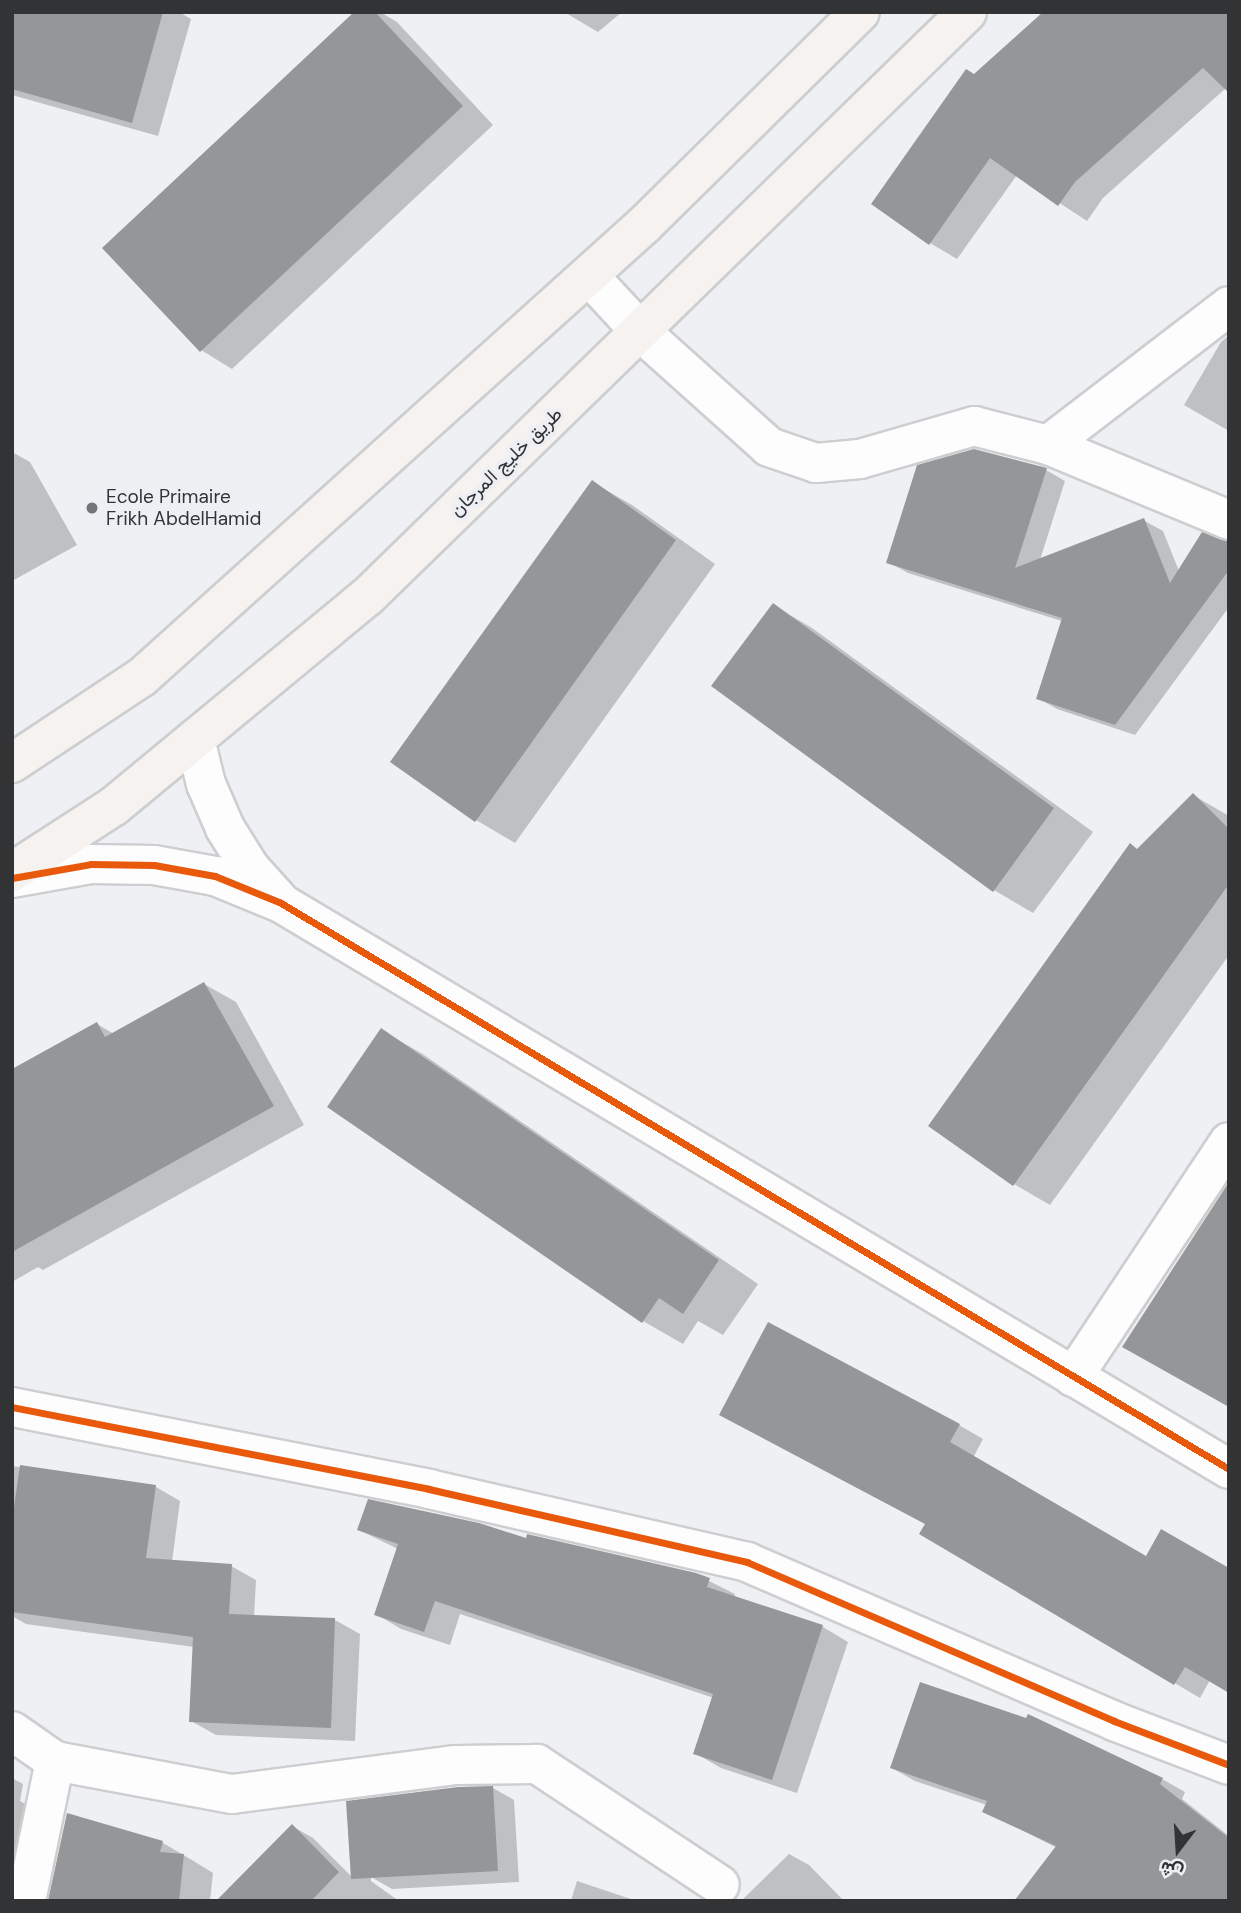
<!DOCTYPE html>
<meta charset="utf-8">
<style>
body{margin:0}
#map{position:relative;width:1241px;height:1913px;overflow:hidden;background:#eff0f3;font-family:"DM Sans",Vazirmatn,sans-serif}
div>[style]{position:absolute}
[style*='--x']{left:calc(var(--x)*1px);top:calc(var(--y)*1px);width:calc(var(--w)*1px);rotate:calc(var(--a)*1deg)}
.shadow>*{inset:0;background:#0003}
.building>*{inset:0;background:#959698}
.roads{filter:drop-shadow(2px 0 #cdced0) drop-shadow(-2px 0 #cdced0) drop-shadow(0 2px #cdced0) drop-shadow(0 -2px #cdced0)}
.street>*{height:38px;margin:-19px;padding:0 19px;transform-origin:19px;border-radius:19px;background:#fdfdfd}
.primary>*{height:38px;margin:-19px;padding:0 19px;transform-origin:19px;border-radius:19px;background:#f5f2f0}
.cycleway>*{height:7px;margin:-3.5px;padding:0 3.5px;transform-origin:3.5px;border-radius:3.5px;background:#e8590c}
.dots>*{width:19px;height:19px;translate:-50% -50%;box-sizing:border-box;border:4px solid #eeeff4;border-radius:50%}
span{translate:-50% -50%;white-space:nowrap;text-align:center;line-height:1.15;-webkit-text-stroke:7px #eeeff4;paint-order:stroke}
.street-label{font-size:19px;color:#323335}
.poi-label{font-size:19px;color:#323335}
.left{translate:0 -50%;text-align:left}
.frame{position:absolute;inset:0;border:14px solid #323335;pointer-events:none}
.north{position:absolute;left:1143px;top:1815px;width:70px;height:70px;-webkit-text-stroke:5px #eeeff4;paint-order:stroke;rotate:197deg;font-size:19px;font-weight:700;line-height:28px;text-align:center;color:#323335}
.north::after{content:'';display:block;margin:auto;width:24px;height:32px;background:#323335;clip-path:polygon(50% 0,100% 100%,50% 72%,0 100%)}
</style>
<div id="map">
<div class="shadow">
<i style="clip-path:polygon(12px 12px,179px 12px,191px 19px,158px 136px,12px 95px)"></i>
<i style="clip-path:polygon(357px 12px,380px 12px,397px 22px,493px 125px,232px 369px,201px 350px)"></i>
<i style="clip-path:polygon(564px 12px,622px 12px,598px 32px)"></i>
<i style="clip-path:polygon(1229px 12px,1226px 88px,1103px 198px,1087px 221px,1017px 175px,957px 259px,930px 243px,975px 76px)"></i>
<i style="clip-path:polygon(1229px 335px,1229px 431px,1184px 405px,1221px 342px)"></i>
<i style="clip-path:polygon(12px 452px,30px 462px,77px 545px,12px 581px)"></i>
<i style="clip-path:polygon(1046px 470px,1065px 481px,1040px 560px,1143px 520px,1163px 531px,1179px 571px,1229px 560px,1229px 607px,1135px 735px,1057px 709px,1038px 698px,1062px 621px,908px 573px,888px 562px)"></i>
<i style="clip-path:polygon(592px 482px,632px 505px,715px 564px,515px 843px,476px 820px)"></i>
<i style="clip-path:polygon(773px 605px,812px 628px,1093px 832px,1033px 913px,994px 890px)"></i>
<i style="clip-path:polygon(1193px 795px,1229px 816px,1229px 955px,1050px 1205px,1014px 1184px,1138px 850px)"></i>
<i style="clip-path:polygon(204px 984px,236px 1002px,304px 1125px,43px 1270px,38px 1267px,12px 1282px,12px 1071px,97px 1024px,114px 1034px)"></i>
<i style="clip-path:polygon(381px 1030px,421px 1053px,758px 1284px,723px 1335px,698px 1321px,683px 1344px,643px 1321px,329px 1106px)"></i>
<i style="clip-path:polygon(959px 1425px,983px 1439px,973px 1458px,1210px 1680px,1200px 1698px,922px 1533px,927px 1524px,746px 1428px)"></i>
<i style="clip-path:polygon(12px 1466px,156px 1487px,180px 1501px,172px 1562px,231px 1566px,256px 1580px,254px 1617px,335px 1620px,360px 1634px,355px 1741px,216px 1735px,191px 1721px,194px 1647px,26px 1624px,12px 1616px)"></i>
<i style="clip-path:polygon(359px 1530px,527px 1541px,695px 1574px,735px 1594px,734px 1598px,823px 1627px,848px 1642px,797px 1793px,721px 1768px,695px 1753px,714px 1698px,460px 1614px,450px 1645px,401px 1629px,376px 1614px,398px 1549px)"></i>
<i style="clip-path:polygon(892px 1768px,1162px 1779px,1185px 1792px,1182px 1799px,1229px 1836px,1229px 1901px,1057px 1848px,984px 1811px,987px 1805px,915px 1781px)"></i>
<i style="clip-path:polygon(12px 1778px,23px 1784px,20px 1801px,53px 1820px,12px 1901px)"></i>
<i style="clip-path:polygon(493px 1788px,514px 1800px,519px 1882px,392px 1889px,371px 1877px,371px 1881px,399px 1901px,218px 1901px,292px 1826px,313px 1838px,353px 1878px)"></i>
<i style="clip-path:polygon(68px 1815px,163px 1843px,192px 1860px,213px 1873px,210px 1901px,48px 1901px)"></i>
<i style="clip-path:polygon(789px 1854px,809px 1865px,844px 1901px,741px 1901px)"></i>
<i style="clip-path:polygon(577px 1881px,637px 1901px,571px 1901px)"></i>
</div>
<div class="building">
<i style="clip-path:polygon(12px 12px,163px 12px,132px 123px,12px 89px)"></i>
<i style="clip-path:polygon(354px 12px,375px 12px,463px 106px,200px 352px,102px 248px)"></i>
<i style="clip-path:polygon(1043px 12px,1229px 12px,1229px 93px,1203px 68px,1075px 182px,1058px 206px,990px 158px,929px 245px,871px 204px,966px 69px,974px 74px)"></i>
<i style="clip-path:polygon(974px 449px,1047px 468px,1015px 568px,1144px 518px,1170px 583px,1202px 532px,1229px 541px,1229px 570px,1115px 725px,1036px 699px,1062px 618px,886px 563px,917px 465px)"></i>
<i style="clip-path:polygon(592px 480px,676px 540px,475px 822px,390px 762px)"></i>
<i style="clip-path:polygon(773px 603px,1054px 808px,993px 892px,711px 686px)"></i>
<i style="clip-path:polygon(1193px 793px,1229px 829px,1229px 884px,1013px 1186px,928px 1126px,1130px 843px,1137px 849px)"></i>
<i style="clip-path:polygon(204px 982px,274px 1106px,12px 1252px,12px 1069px,97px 1022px,105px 1037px)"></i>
<i style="clip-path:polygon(381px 1028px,719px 1260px,683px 1314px,659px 1298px,642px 1323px,327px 1107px)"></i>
<i style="clip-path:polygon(1229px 1182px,1229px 1407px,1122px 1347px)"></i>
<i style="clip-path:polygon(768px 1322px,960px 1424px,950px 1442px,1146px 1556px,1161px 1529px,1229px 1568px,1229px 1693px,1185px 1667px,1174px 1685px,919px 1534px,925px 1524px,719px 1415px)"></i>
<i style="clip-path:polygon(20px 1465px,156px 1485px,146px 1558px,232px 1564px,229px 1614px,335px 1618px,331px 1728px,189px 1722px,193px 1637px,12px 1612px,12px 1521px)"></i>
<i style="clip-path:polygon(368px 1499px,479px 1523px,526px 1538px,527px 1534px,696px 1573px,710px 1578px,707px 1587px,823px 1625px,772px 1780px,693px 1754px,713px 1694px,435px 1601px,424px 1632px,374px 1615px,398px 1544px,357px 1530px)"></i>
<i style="clip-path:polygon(920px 1682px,1026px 1718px,1028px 1714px,1163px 1778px,1160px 1784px,1229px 1838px,1229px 1901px,1014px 1901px,1056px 1846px,982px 1812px,987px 1801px,890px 1768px)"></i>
<i style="clip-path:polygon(493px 1786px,498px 1871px,351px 1879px,346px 1801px,458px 1787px)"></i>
<i style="clip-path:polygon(67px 1813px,163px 1841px,160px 1852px,184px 1854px,179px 1901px,48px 1901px)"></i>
<i style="clip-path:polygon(292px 1824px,339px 1872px,311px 1901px,216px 1901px)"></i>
</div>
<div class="roads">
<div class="street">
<i style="--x:589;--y:276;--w:76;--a:47.1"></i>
<i style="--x:641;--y:332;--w:172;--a:41.9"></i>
<i style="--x:769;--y:447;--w:50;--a:18.8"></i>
<i style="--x:816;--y:463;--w:44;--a:-5.2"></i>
<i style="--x:860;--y:459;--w:119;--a:-16.1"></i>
<i style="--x:974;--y:426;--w:76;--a:14.4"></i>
<i style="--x:1048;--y:445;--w:196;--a:22.5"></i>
<i style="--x:1048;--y:445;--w:228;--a:-37.5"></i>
<i style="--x:195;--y:739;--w:46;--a:76.3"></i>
<i style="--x:206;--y:784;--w:48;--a:66.6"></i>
<i style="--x:225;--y:828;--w:47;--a:58"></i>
<i style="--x:250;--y:868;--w:42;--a:47.9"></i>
<i style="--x:12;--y:878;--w:80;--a:-10"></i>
<i style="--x:91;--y:864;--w:63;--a:0.9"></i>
<i style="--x:154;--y:865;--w:62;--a:10.2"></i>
<i style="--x:215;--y:876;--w:71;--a:22.2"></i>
<i style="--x:281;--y:903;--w:1104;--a:30.84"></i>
<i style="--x:1073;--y:1377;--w:282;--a:-56.4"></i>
<i style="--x:12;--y:1407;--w:425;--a:11.1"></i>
<i style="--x:429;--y:1489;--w:326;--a:12.9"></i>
<i style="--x:747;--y:1562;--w:400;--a:23.4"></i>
<i style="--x:1114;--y:1721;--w:123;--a:20.9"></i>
<i style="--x:12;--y:1731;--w:52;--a:34.9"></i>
<i style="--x:55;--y:1761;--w:180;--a:10.6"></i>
<i style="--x:232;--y:1794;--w:226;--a:-7.4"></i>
<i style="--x:456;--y:1765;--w:81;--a:-0.7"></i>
<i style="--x:537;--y:1764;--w:219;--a:33.5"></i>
<i style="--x:26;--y:1901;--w:143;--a:-78.3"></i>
</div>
<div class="primary">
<i style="--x:12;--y:763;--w:156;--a:-33.5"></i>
<i style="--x:142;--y:677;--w:676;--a:-42"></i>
<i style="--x:644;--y:225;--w:303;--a:-44.6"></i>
<i style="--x:12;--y:872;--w:121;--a:-32.9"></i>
<i style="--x:114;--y:806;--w:328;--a:-39.6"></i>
<i style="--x:367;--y:597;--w:838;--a:-44.27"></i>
</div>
</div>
<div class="cycleway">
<i style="--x:12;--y:878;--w:80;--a:-10"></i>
<i style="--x:91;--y:864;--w:63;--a:0.9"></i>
<i style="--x:154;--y:865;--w:62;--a:10.2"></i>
<i style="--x:215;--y:876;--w:71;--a:22.2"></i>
<i style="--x:281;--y:903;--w:1104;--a:30.84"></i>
<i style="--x:12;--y:1407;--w:425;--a:11.1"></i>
<i style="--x:429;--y:1489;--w:326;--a:12.9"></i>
<i style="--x:747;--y:1562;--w:400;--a:23.4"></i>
<i style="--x:1114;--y:1721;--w:123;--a:20.9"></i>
</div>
<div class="dots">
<i style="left:92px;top:508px;background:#747578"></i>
</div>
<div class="street-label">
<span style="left:506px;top:462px;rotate:-44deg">طريق خليج المرجان</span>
</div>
<div class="poi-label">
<span class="left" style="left:106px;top:508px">Ecole Primaire<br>Frikh AbdelHamid</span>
</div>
<div class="frame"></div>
<div class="north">ش</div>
</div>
